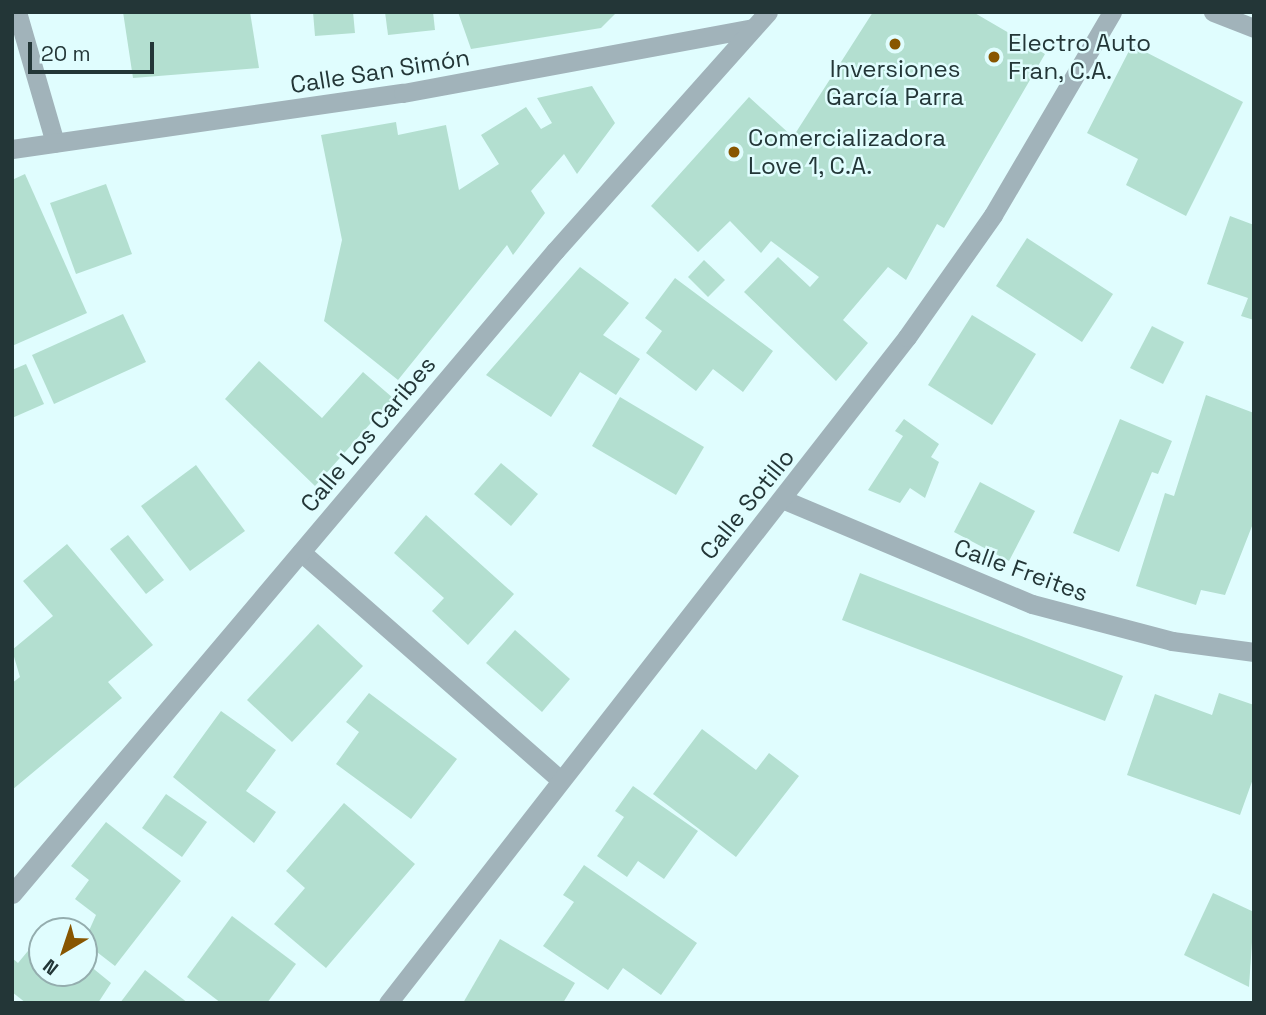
<!DOCTYPE html>
<meta charset="utf-8">
<style>
body{margin:0}
#map{position:relative;width:1266px;height:1015px;overflow:hidden;background:#e0fdfe;font-family:"Space Grotesk",sans-serif}
div>[style]{position:absolute}
[style*='--x']{left:calc(var(--x)*1px);top:calc(var(--y)*1px);width:calc(var(--w)*1px);rotate:calc(var(--a)*1deg)}
.building>*{inset:0;background:#b3dfd0}
.minor>*{height:19px;margin:-9.5px;padding:0 9.5px;transform-origin:9.5px;border-radius:9.5px;background:#a1b3ba}
.tertiary>*{height:19px;margin:-9.5px;padding:0 9.5px;transform-origin:9.5px;border-radius:9.5px;background:#a1b3ba}
.dots>*{width:19px;height:19px;translate:-50% -50%;box-sizing:border-box;border:4px solid #e0fdfe;border-radius:50%}
span{translate:-50% -50%;white-space:nowrap;text-align:center;line-height:1.15;-webkit-text-stroke:5px #e0fdfe;paint-order:stroke}
.poi-label{font-size:24px;color:#233637}
.left{translate:0 -50%;text-align:left}
.street-label{font-size:24px;color:#233637}
.frame{position:absolute;inset:0;border:14px solid #233637;pointer-events:none}
.north{position:absolute;left:28px;top:917px;width:70px;height:70px;box-sizing:border-box;background:#e0fdfe;border:2px solid #94adae;border-radius:50%;rotate:219deg;font-size:19px;font-weight:700;line-height:28px;text-align:center;color:#233637}
.north::after{content:'';display:block;margin:auto;width:24px;height:32px;background:#885600;clip-path:polygon(50% 0,100% 100%,50% 72%,0 100%)}
.scale{position:absolute;left:28px;top:42px;width:126px;height:32px;box-sizing:border-box;border:4px solid #233637;border-top:0;padding-left:9px;font-size:21px;line-height:24px;white-space:nowrap;color:#233637;-webkit-text-stroke:5px #e0fdfe;paint-order:stroke}
</style>
<div id="map">
<div class="building">
<i style="clip-path:polygon(123px 12px,250px 12px,259px 68px,133px 78px)"></i>
<i style="clip-path:polygon(313px 12px,353px 12px,355px 33px,315px 36px)"></i>
<i style="clip-path:polygon(385px 12px,433px 12px,435px 30px,388px 35px)"></i>
<i style="clip-path:polygon(458px 12px,617px 12px,601px 28px,471px 49px)"></i>
<i style="clip-path:polygon(873px 12px,973px 12px,1045px 54px,944px 228px,937px 224px,906px 280px,888px 267px,843px 320px,868px 343px,836px 381px,744px 292px,778px 257px,810px 287px,819px 277px,771px 241px,761px 253px,730px 221px,698px 252px,651px 206px,749px 97px,793px 137px)"></i>
<i style="clip-path:polygon(1132px 45px,1243px 102px,1186px 216px,1126px 185px,1138px 159px,1087px 133px)"></i>
<i style="clip-path:polygon(592px 86px,615px 123px,577px 174px,564px 154px,531px 191px,545px 213px,513px 255px,507px 245px,398px 380px,324px 321px,342px 240px,321px 135px,396px 122px,398px 135px,446px 125px,459px 190px,499px 164px,481px 135px,526px 107px,541px 129px,552px 123px,537px 98px)"></i>
<i style="clip-path:polygon(25px 174px,87px 313px,12px 346px,12px 180px)"></i>
<i style="clip-path:polygon(106px 184px,132px 254px,76px 274px,50px 203px)"></i>
<i style="clip-path:polygon(1230px 216px,1254px 225px,1254px 320px,1241px 316px,1248px 298px,1207px 284px)"></i>
<i style="clip-path:polygon(1027px 238px,1113px 294px,1082px 342px,996px 286px)"></i>
<i style="clip-path:polygon(704px 260px,725px 280px,708px 297px,688px 277px)"></i>
<i style="clip-path:polygon(580px 267px,629px 303px,603px 335px,640px 359px,616px 395px,580px 372px,551px 417px,486px 375px)"></i>
<i style="clip-path:polygon(675px 278px,773px 351px,743px 392px,713px 369px,696px 391px,646px 353px,662px 331px,645px 318px)"></i>
<i style="clip-path:polygon(123px 314px,146px 362px,54px 404px,32px 355px)"></i>
<i style="clip-path:polygon(972px 315px,1036px 354px,992px 425px,928px 385px)"></i>
<i style="clip-path:polygon(1152px 326px,1184px 342px,1163px 384px,1130px 368px)"></i>
<i style="clip-path:polygon(259px 361px,322px 418px,363px 372px,393px 398px,315px 486px,225px 399px)"></i>
<i style="clip-path:polygon(26px 364px,44px 404px,12px 418px,12px 370px)"></i>
<i style="clip-path:polygon(1206px 395px,1254px 413px,1254px 521px,1225px 595px,1201px 590px,1196px 605px,1136px 586px,1165px 493px,1174px 496px)"></i>
<i style="clip-path:polygon(620px 397px,704px 447px,676px 495px,592px 446px)"></i>
<i style="clip-path:polygon(904px 419px,939px 444px,931px 457px,939px 462px,925px 498px,910px 488px,900px 503px,868px 490px,903px 436px,895px 431px)"></i>
<i style="clip-path:polygon(1120px 419px,1172px 441px,1158px 474px,1152px 472px,1119px 552px,1073px 533px)"></i>
<i style="clip-path:polygon(501px 463px,538px 494px,511px 526px,474px 494px)"></i>
<i style="clip-path:polygon(196px 465px,245px 531px,190px 571px,141px 506px)"></i>
<i style="clip-path:polygon(980px 482px,1035px 511px,1009px 561px,954px 532px)"></i>
<i style="clip-path:polygon(426px 515px,514px 594px,468px 645px,432px 611px,444px 598px,394px 553px)"></i>
<i style="clip-path:polygon(128px 535px,164px 580px,146px 594px,110px 549px)"></i>
<i style="clip-path:polygon(67px 544px,153px 645px,108px 682px,122px 698px,12px 790px,12px 683px,20px 677px,12px 650px,53px 616px,23px 581px)"></i>
<i style="clip-path:polygon(860px 573px,1123px 676px,1105px 721px,842px 620px)"></i>
<i style="clip-path:polygon(318px 624px,363px 666px,292px 742px,247px 700px)"></i>
<i style="clip-path:polygon(515px 630px,570px 679px,542px 712px,486px 663px)"></i>
<i style="clip-path:polygon(369px 693px,457px 759px,411px 819px,336px 764px,359px 732px,346px 722px)"></i>
<i style="clip-path:polygon(1219px 693px,1254px 705px,1254px 776px,1240px 815px,1127px 775px,1155px 694px,1212px 715px)"></i>
<i style="clip-path:polygon(221px 711px,276px 750px,246px 791px,276px 812px,254px 843px,173px 777px)"></i>
<i style="clip-path:polygon(702px 729px,756px 770px,769px 753px,799px 776px,736px 857px,653px 794px)"></i>
<i style="clip-path:polygon(633px 786px,698px 831px,664px 879px,638px 861px,627px 877px,597px 856px,624px 817px,615px 811px)"></i>
<i style="clip-path:polygon(166px 794px,207px 822px,182px 857px,142px 828px)"></i>
<i style="clip-path:polygon(344px 803px,415px 864px,326px 968px,274px 924px,305px 888px,286px 871px)"></i>
<i style="clip-path:polygon(106px 822px,181px 881px,115px 966px,84px 942px,96px 915px,75px 899px,89px 880px,71px 866px)"></i>
<i style="clip-path:polygon(584px 865px,697px 943px,661px 995px,623px 968px,608px 990px,543px 946px,574px 902px,563px 895px)"></i>
<i style="clip-path:polygon(1213px 893px,1254px 912px,1249px 987px,1184px 955px)"></i>
<i style="clip-path:polygon(232px 916px,296px 964px,267px 1003px,221px 1003px,187px 977px)"></i>
<i style="clip-path:polygon(42px 934px,42px 973px,84px 973px,84px 961px,111px 983px,98px 1003px,26px 1003px,12px 992px,12px 958px,18px 963px)"></i>
<i style="clip-path:polygon(500px 939px,575px 983px,563px 1003px,463px 1003px)"></i>
<i style="clip-path:polygon(145px 970px,188px 1003px,120px 1003px)"></i>
</div>
<div class="minor">
<i style="--x:17;--y:12;--w:136;--a:73.8"></i>
<i style="--x:1213;--y:12;--w:44;--a:21.3"></i>
<i style="--x:12;--y:149;--w:395;--a:-8.2"></i>
<i style="--x:403;--y:93;--w:356;--a:-10.5"></i>
<i style="--x:782;--y:499;--w:271;--a:22.8"></i>
<i style="--x:1032;--y:604;--w:145;--a:14.8"></i>
<i style="--x:1172;--y:641;--w:83;--a:7.6"></i>
<i style="--x:301;--y:552;--w:344;--a:41.3"></i>
<i style="--x:388;--y:1003;--w:844;--a:-52.07"></i>
<i style="--x:907;--y:337;--w:149;--a:-54.8"></i>
<i style="--x:993;--y:215;--w:235;--a:-59.6"></i>
</div>
<div class="tertiary">
<i style="--x:12;--y:894;--w:842;--a:-49.82"></i>
<i style="--x:555;--y:251;--w:320;--a:-48.3"></i>
</div>
<div class="dots">
<i style="left:895px;top:44px;background:#885600"></i>
<i style="left:994px;top:57px;background:#885600"></i>
<i style="left:734px;top:152px;background:#885600"></i>
</div>
<div class="poi-label">
<span class="left" style="left:1008px;top:57px">Electro Auto<br>Fran, C.A.</span>
<span style="left:895px;top:83px">Inversiones<br>García Parra</span>
<span class="left" style="left:748px;top:152px">Comercializadora<br>Love 1, C.A.</span>
</div>
<div class="street-label">
<span style="left:380px;top:71px;rotate:-9deg">Calle San Simón</span>
<span style="left:368px;top:434px;rotate:-50deg">Calle Los Caribes</span>
<span style="left:747px;top:504px;rotate:-51deg">Calle Sotillo</span>
<span style="left:1021px;top:570px;rotate:20deg">Calle Freites</span>
</div>
<div class="frame"></div>
<div class="north">N</div>
<div class="scale">20 m</div>
</div>
